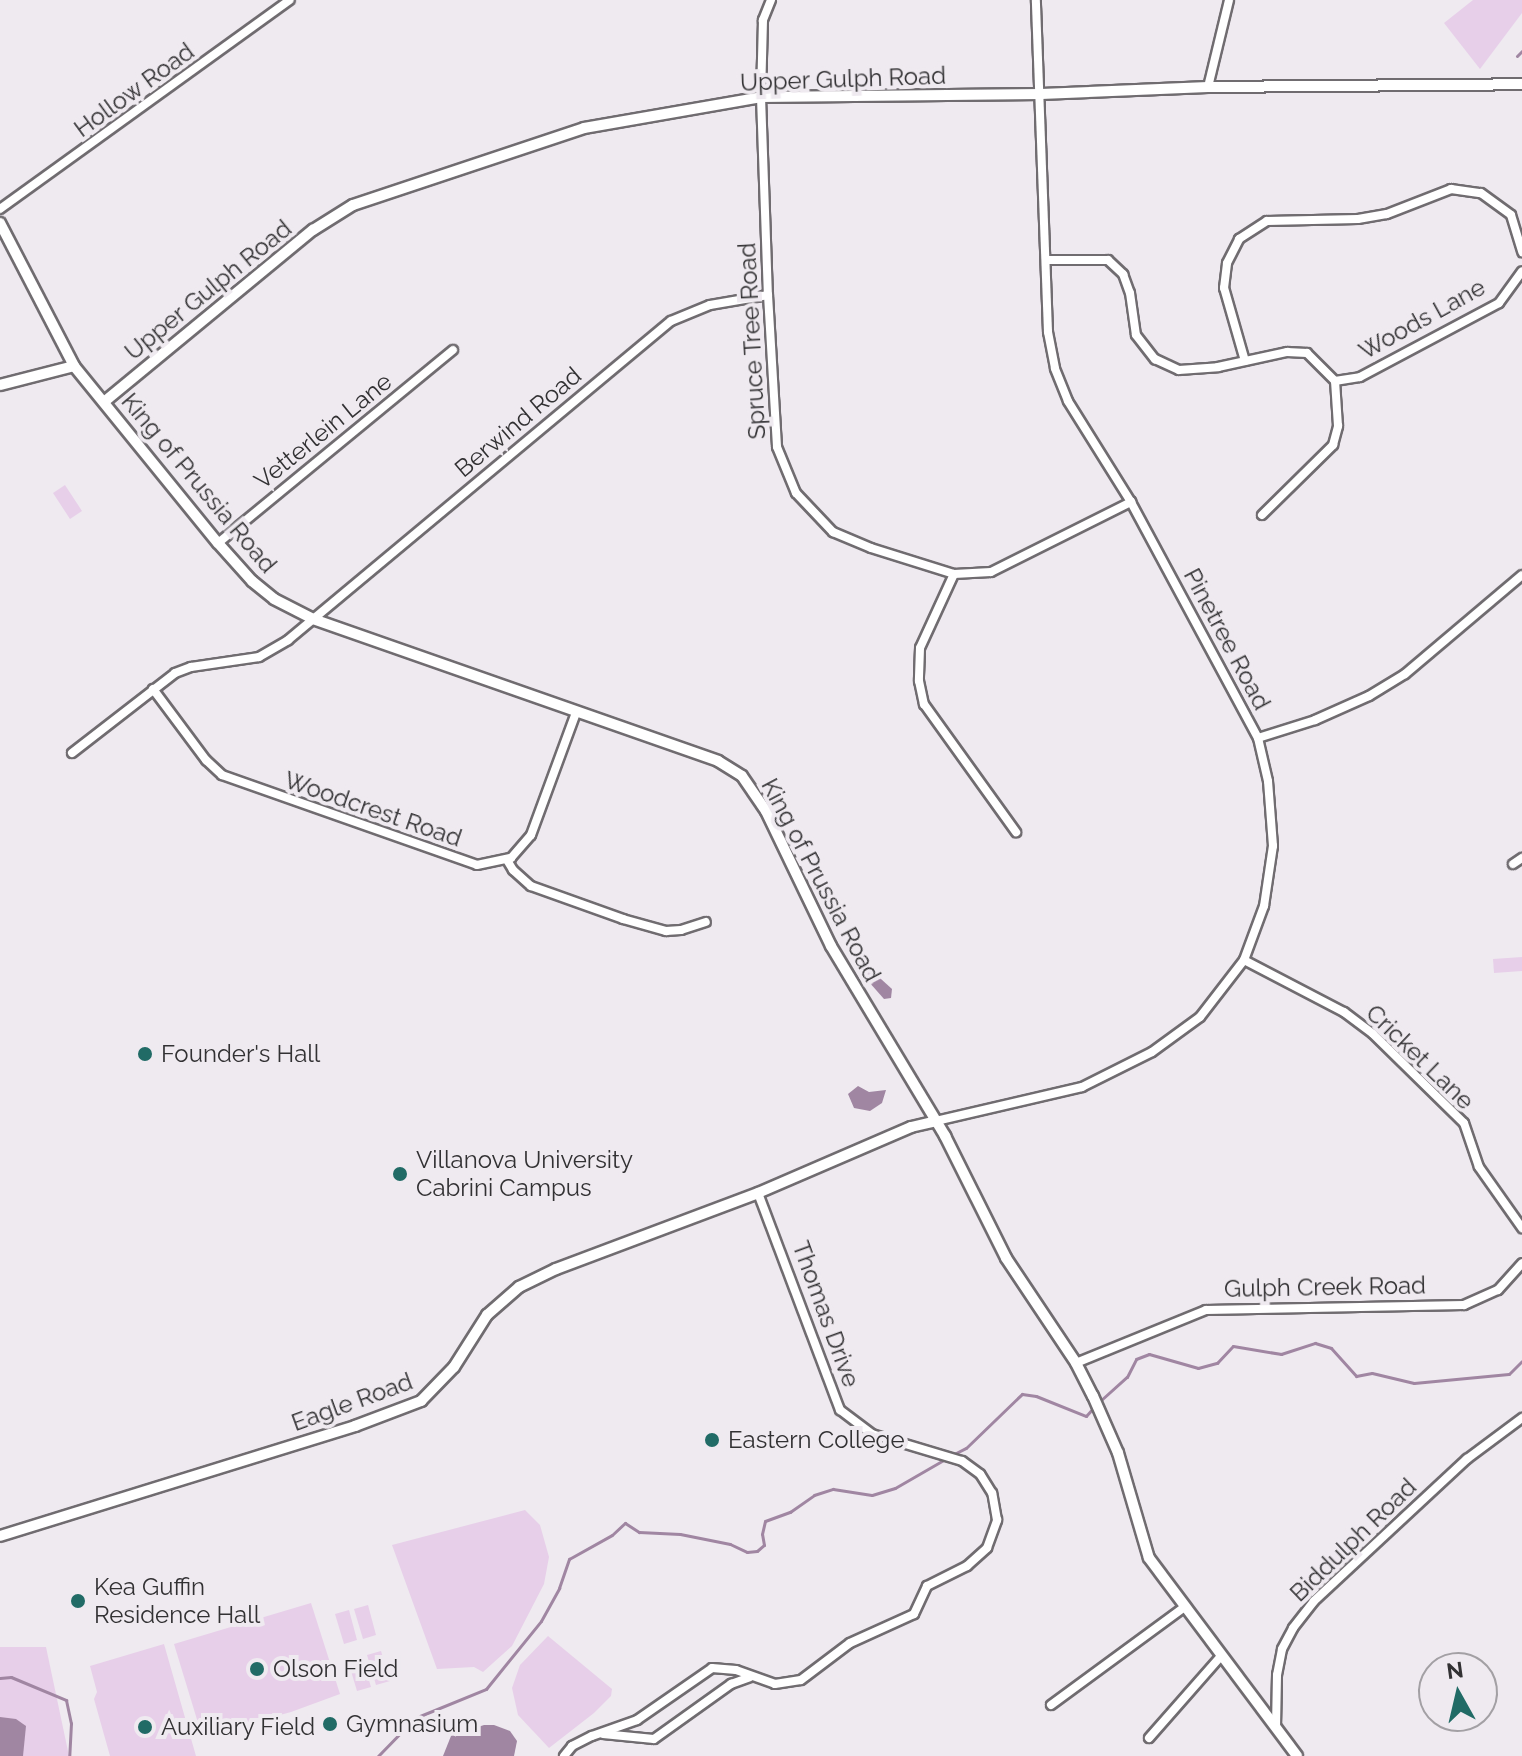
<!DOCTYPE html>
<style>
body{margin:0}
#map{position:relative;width:1522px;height:1756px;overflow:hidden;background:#efeaf0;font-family:Raleway,sans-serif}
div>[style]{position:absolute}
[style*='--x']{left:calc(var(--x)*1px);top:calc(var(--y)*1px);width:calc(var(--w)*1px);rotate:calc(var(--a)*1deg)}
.green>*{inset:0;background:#e7cfe9}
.water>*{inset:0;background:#a086a2}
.stream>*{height:3px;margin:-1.5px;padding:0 1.5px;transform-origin:1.5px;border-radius:1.5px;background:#a086a2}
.roads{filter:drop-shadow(2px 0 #706c70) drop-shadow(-2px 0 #706c70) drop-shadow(0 2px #706c70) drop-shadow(0 -2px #706c70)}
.minor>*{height:8px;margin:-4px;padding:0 4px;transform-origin:4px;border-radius:4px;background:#fff}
.tertiary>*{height:10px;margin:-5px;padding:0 5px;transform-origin:5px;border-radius:5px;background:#fff}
.dots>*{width:22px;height:22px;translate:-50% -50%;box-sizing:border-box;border:4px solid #efeaf0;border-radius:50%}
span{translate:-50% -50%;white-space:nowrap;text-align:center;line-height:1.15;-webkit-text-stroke:8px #efeaf0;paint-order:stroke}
.street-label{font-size:24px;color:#323133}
.poi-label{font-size:24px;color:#323133}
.left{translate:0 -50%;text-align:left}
.north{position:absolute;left:1418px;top:1652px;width:80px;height:80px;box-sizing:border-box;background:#efeaf0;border:2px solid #a3a0a4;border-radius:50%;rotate:352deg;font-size:22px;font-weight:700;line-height:32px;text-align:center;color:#323133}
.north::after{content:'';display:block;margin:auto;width:28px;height:36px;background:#216b66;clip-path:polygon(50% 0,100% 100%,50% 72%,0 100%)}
</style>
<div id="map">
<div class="green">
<i style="clip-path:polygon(1473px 0,1522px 0,1522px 13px,1480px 69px,1444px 23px)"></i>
<i style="clip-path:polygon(65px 485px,82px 511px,70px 519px,53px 493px)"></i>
<i style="clip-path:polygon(1522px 957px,1522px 971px,1494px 973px,1493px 959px)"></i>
<i style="clip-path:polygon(525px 1510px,540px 1525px,549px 1557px,544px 1584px,512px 1646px,483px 1672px,474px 1667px,437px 1669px,392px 1545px)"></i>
<i style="clip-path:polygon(311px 1603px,340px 1694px,291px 1712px,202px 1736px,174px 1644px)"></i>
<i style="clip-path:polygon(368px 1605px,376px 1635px,363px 1639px,354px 1609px)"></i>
<i style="clip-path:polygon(349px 1610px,357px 1640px,344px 1644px,335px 1614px)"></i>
<i style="clip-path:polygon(548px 1636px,612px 1689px,611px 1696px,594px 1713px,549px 1748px,518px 1715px,512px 1688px,520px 1665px)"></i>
<i style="clip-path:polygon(164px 1644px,196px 1756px,110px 1756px,94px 1699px,97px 1692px,90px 1666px)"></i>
<i style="clip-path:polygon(0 1647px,46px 1647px,69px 1756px,0 1756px)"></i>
<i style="clip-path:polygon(381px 1651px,390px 1681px,376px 1685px,367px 1655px)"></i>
<i style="clip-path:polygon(362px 1657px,371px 1687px,357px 1691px,348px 1661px)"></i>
</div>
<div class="water">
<i style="clip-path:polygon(870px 969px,892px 989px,891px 998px,884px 999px,869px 982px,866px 970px)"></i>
<i style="clip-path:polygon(858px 1086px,869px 1092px,886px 1090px,882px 1103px,870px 1111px,854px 1108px,848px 1094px)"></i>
<i style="clip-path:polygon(0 1717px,16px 1719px,26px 1726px,23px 1756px,0 1756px)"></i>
<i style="clip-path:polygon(484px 1725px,494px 1725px,510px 1731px,517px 1741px,514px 1756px,443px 1756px,451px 1736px)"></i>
</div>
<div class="stream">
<i style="--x:1517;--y:56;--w:7;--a:-45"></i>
<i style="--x:1100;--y:1401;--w:36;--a:-42"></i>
<i style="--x:1127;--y:1377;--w:20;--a:-63"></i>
<i style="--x:1136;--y:1359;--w:14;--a:-21"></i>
<i style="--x:1149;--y:1354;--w:51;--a:15.9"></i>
<i style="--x:1198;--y:1368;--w:20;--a:-15"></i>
<i style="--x:1217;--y:1363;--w:23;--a:-47"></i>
<i style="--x:1233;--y:1346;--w:49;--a:9.5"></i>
<i style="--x:1281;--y:1354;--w:36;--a:-18"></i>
<i style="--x:1315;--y:1343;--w:17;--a:17"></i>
<i style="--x:1331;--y:1348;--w:38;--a:48"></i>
<i style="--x:1356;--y:1376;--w:16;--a:-11"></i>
<i style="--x:1372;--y:1373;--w:43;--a:13.4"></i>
<i style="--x:1414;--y:1383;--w:95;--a:-5.4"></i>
<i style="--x:1509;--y:1374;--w:18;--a:-45"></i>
<i style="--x:954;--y:1454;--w:13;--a:-27"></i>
<i style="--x:966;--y:1448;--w:78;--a:-44"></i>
<i style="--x:1022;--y:1394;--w:14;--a:8"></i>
<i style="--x:1036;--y:1396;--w:54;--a:21.8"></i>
<i style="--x:1086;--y:1416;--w:13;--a:-48"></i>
<i style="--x:0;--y:1678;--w:11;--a:-5"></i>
<i style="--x:11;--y:1677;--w:60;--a:22.7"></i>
<i style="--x:66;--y:1700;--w:24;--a:78"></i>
<i style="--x:71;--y:1723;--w:33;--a:93"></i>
<i style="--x:378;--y:1756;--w:53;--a:-45.8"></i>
<i style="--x:415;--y:1718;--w:77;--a:-22.2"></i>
<i style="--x:486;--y:1689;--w:87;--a:-51"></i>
<i style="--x:541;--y:1621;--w:38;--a:-61"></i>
<i style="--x:559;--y:1588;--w:31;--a:-71"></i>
<i style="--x:569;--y:1559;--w:49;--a:-29.2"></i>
<i style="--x:612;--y:1535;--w:18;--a:-43"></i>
<i style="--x:625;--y:1523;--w:17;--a:33"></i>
<i style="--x:639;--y:1532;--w:41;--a:2.8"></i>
<i style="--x:680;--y:1534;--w:51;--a:11.3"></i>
<i style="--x:730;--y:1544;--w:19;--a:25"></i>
<i style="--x:747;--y:1552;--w:10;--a:-6"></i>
<i style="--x:757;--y:1551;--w:9;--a:-41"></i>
<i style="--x:764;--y:1545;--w:11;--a:-100"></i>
<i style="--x:762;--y:1534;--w:13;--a:-77"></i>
<i style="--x:765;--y:1521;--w:27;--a:-20"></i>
<i style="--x:790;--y:1512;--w:29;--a:-35"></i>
<i style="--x:814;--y:1495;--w:20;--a:-18"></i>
<i style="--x:833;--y:1489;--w:39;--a:9"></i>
<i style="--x:872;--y:1495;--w:24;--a:-17"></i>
<i style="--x:895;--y:1488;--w:60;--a:-30"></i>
</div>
<div class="roads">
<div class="minor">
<i style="--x:771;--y:0;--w:22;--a:112"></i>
<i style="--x:763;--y:20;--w:77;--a:91.5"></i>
<i style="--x:761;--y:97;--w:198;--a:88"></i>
<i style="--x:768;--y:295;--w:152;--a:86.6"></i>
<i style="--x:777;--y:447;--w:50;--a:67.6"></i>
<i style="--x:796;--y:493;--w:54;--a:46.5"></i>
<i style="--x:833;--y:532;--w:41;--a:22.8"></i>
<i style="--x:871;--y:548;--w:87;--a:17.4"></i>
<i style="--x:954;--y:574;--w:37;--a:-3"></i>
<i style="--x:991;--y:572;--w:157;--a:-26.6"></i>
<i style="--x:1208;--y:87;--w:89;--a:-76.4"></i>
<i style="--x:0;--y:209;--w:357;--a:-35.8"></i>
<i style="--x:1046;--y:260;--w:62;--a:0"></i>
<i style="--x:1108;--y:260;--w:21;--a:43"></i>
<i style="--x:1123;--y:274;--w:20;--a:70"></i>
<i style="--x:1130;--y:293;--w:42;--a:81.9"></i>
<i style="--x:1136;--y:335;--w:31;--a:52"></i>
<i style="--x:1155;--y:359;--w:26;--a:25"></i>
<i style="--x:1179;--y:370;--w:39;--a:-4"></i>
<i style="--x:1218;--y:367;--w:71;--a:-12.3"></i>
<i style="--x:1287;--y:352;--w:20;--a:3"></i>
<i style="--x:1307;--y:353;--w:40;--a:45"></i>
<i style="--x:1335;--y:381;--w:25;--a:-9"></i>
<i style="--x:1360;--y:377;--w:157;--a:-28"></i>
<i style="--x:1499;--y:303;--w:39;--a:-54"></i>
<i style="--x:1245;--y:361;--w:76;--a:-106"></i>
<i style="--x:1224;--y:288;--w:25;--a:-83"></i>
<i style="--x:1227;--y:263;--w:27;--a:-63"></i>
<i style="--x:1239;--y:239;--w:33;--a:-33"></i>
<i style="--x:1267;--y:221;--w:91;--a:-1.3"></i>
<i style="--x:1358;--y:219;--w:29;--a:-10"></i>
<i style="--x:1387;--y:214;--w:69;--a:-21.3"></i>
<i style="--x:1451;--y:189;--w:30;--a:8"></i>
<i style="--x:1481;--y:193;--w:37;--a:36"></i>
<i style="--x:1511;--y:215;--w:39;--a:73"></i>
<i style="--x:1262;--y:515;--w:100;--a:-44.6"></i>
<i style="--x:1333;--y:445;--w:20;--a:-75"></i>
<i style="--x:1338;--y:426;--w:45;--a:-93.8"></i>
<i style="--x:218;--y:543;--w:304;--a:-39.4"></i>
<i style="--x:954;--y:574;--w:81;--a:114.7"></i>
<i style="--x:920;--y:648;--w:33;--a:92"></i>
<i style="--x:919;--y:681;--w:24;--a:78"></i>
<i style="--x:924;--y:704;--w:158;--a:54.3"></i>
<i style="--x:153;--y:689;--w:89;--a:53.3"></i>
<i style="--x:206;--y:760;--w:22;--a:43"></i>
<i style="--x:222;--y:775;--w:270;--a:19.4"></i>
<i style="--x:477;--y:865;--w:35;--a:-12"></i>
<i style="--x:511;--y:858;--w:30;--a:-49"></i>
<i style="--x:531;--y:835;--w:130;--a:-69.8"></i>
<i style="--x:1258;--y:738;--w:60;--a:-17.5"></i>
<i style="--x:1315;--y:720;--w:59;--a:-24"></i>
<i style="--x:1369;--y:696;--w:42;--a:-31.4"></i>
<i style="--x:1405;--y:674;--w:153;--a:-40.2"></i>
<i style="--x:72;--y:753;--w:130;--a:-37.8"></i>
<i style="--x:175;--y:673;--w:17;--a:-21"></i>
<i style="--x:191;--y:667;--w:69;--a:-8.4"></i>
<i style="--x:259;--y:657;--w:34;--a:-30"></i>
<i style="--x:288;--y:640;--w:498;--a:-39.8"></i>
<i style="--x:671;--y:321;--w:42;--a:-22.3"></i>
<i style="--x:710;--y:305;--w:59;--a:-9.8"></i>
<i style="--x:507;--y:860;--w:12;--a:59"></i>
<i style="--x:513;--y:870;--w:24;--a:42"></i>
<i style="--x:531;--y:886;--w:98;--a:19.7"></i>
<i style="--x:623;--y:919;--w:45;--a:15.6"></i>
<i style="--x:666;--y:931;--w:15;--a:-4"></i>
<i style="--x:681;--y:930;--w:26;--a:-18"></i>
<i style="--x:1513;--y:864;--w:11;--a:-34"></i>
<i style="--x:1244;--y:960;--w:113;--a:27.5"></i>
<i style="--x:1344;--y:1012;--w:36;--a:37"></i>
<i style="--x:1373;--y:1034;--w:127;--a:44.4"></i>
<i style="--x:1464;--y:1123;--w:46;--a:71.2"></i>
<i style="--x:1479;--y:1167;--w:75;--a:54.8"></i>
<i style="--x:936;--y:1121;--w:150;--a:-13.1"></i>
<i style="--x:1082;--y:1087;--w:78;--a:-26.6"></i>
<i style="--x:1152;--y:1052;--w:59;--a:-36.1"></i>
<i style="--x:1200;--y:1017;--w:72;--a:-52.3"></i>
<i style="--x:1244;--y:960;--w:58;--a:-69.7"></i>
<i style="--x:1264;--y:906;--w:61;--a:-81.5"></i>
<i style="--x:1273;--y:846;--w:65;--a:-94.4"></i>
<i style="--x:1268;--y:781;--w:44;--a:-103.1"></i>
<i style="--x:1258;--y:738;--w:268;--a:-118.3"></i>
<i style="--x:1131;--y:502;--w:119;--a:-122"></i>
<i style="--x:1068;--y:401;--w:35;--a:-112"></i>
<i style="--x:1055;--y:368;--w:37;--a:-101"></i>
<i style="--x:1048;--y:332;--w:332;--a:-92.1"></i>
<i style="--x:1076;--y:1363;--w:140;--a:-22.2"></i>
<i style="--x:1206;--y:1310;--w:258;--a:-1.1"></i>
<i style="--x:1464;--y:1305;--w:37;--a:-24"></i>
<i style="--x:1498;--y:1290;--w:36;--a:-48"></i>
<i style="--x:1051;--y:1705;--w:164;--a:-36.3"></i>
<i style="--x:1276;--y:1727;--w:52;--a:-88.9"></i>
<i style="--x:1277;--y:1675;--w:26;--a:-79"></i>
<i style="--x:1282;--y:1649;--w:24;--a:-62"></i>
<i style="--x:1293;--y:1628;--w:34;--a:-52"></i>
<i style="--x:1314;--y:1601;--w:209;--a:-42.9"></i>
<i style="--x:1467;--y:1459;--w:69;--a:-36.7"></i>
<i style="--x:603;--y:1734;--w:51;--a:5.6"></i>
<i style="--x:654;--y:1739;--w:95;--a:-35.5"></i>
<i style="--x:731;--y:1684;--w:20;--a:-20"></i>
<i style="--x:1149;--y:1738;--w:109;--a:-48.7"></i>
<i style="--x:564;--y:1756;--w:13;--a:-51"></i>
<i style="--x:572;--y:1746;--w:22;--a:-27"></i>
<i style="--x:592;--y:1736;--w:48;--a:-19.6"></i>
<i style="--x:637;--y:1720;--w:91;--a:-34.7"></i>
<i style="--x:712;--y:1668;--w:24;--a:5"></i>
<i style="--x:736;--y:1670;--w:41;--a:19.7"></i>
<i style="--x:775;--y:1684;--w:26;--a:-9"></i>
<i style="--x:801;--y:1680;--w:61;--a:-37.1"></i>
<i style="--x:850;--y:1643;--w:70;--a:-24.4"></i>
<i style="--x:914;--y:1614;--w:31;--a:-65"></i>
<i style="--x:927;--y:1586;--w:45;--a:-26.6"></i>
<i style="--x:967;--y:1566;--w:27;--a:-42"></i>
<i style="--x:987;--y:1548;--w:30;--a:-70"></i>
<i style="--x:997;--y:1520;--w:27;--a:-100"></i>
<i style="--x:992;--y:1493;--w:22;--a:-122"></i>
<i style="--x:980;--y:1474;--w:22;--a:-144"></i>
<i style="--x:962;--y:1461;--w:94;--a:-163.3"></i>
<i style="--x:872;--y:1434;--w:40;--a:-143"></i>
<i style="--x:840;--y:1410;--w:232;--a:-110.7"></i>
</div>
<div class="tertiary">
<i style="--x:0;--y:223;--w:161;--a:62.6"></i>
<i style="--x:74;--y:366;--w:228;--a:50.9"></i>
<i style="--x:218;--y:543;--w:51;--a:48.2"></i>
<i style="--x:252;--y:581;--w:28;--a:39"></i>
<i style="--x:274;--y:599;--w:44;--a:27.1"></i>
<i style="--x:313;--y:619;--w:429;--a:19.3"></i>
<i style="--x:718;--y:761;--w:28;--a:32"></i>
<i style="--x:742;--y:776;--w:42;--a:55.6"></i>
<i style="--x:766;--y:811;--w:150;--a:64.3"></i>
<i style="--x:831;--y:946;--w:222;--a:59"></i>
<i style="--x:945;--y:1136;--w:136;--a:63.4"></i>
<i style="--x:1006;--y:1258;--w:126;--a:56.3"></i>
<i style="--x:1076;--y:1363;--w:37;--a:63"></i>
<i style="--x:1093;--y:1396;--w:62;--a:66.3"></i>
<i style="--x:1118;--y:1453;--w:109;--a:73.6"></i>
<i style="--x:1149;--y:1558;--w:247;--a:53.2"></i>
<i style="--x:0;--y:385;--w:76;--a:-14.4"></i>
<i style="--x:104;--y:402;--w:271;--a:-39.5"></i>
<i style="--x:313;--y:230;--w:47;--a:-32"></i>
<i style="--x:353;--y:205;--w:243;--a:-18.4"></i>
<i style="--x:584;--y:128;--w:180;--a:-9.9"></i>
<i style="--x:761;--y:97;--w:280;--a:-0.6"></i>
<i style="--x:1041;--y:94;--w:167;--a:-2.4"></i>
<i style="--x:1208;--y:87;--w:314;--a:-0.5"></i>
<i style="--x:0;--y:1536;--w:372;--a:-17.2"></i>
<i style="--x:355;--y:1426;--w:71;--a:-20.7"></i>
<i style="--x:421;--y:1401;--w:47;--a:-45.9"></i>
<i style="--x:454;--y:1367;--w:62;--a:-57.6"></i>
<i style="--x:487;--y:1315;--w:43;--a:-41.2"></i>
<i style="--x:519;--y:1287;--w:41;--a:-25.9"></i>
<i style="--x:556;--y:1269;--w:216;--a:-20.6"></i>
<i style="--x:758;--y:1193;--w:167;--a:-23.3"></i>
<i style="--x:911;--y:1127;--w:26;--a:-13"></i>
</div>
</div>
<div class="dots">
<i style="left:145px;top:1054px;background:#216b66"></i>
<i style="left:400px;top:1174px;background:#216b66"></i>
<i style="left:712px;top:1440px;background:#216b66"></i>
<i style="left:78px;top:1601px;background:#216b66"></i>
<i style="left:257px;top:1669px;background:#216b66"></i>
<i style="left:330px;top:1724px;background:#216b66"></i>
<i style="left:145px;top:1727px;background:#216b66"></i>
</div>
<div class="street-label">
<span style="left:843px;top:79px;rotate:-2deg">Upper Gulph Road</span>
<span style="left:134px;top:90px;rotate:-36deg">Hollow Road</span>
<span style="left:208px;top:290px;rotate:-39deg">Upper Gulph Road</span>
<span style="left:1422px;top:319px;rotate:-29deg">Woods Lane</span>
<span style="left:752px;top:341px;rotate:-93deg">Spruce Tree Road</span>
<span style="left:518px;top:422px;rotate:-40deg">Berwind Road</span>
<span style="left:323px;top:431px;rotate:-39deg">Vetterlein Lane</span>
<span style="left:199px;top:483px;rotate:50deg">King of Prussia Road</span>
<span style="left:1227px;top:639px;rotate:62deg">Pinetree Road</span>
<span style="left:373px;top:809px;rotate:19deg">Woodcrest Road</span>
<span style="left:821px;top:880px;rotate:62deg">King of Prussia Road</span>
<span style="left:1420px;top:1057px;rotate:44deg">Cricket Lane</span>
<span style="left:1325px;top:1287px;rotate:-1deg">Gulph Creek Road</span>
<span style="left:826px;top:1314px;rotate:70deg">Thomas Drive</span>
<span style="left:352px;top:1402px;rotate:-20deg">Eagle Road</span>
<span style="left:1353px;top:1540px;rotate:-44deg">Biddulph Road</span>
</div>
<div class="poi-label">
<span class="left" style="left:161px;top:1054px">Founder's Hall</span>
<span class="left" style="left:416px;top:1174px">Villanova University<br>Cabrini Campus</span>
<span class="left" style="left:728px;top:1440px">Eastern College</span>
<span class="left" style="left:94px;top:1601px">Kea Guffin<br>Residence Hall</span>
<span class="left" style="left:273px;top:1669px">Olson Field</span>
<span class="left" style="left:346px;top:1724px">Gymnasium</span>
<span class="left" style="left:161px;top:1727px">Auxiliary Field</span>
</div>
<div class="north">N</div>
</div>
